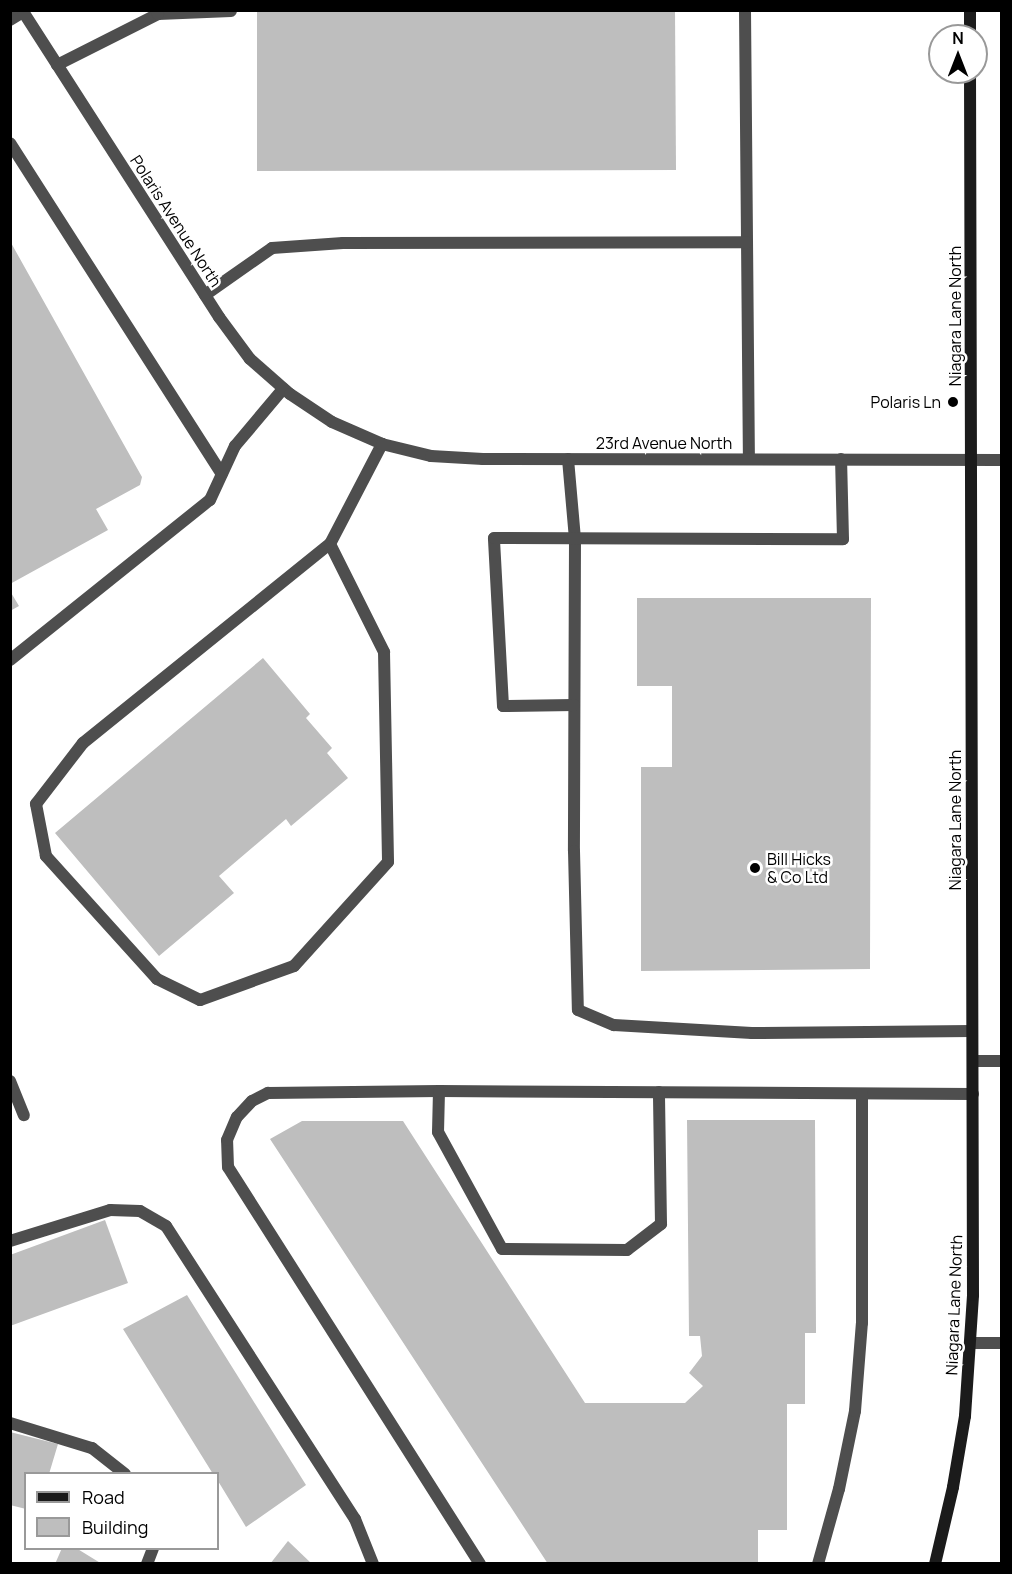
<!DOCTYPE html>
<style>
body{margin:0}
#map{position:relative;width:1012px;height:1574px;overflow:hidden;background:#fff;font-family:Manrope,sans-serif}
div>[style]{position:absolute}
[style*='--x']{left:calc(var(--x)*1px);top:calc(var(--y)*1px);width:calc(var(--w)*1px);rotate:calc(var(--a)*1deg)}
.building>*{inset:0;background:#bebebe}
.lane>*{height:12px;margin:-6px;padding:0 6px;transform-origin:6px;border-radius:6px;background:#4e4e4e}
.street>*{height:12px;margin:-6px;padding:0 6px;transform-origin:6px;border-radius:6px;background:#4e4e4e}
.secondary>*{height:12px;margin:-6px;padding:0 6px;transform-origin:6px;border-radius:6px;background:#1b1b1b}
.dots>*{width:16px;height:16px;translate:-50% -50%;box-sizing:border-box;border:3px solid #fff;border-radius:50%}
span{translate:-50% -50%;white-space:nowrap;text-align:center;line-height:1.15;-webkit-text-stroke:5px #fff;paint-order:stroke}
.street-label{font-size:16px;color:#000}
.poi-label{font-size:16px;color:#000}
.right{translate:-100% -50%;text-align:right}
.left{translate:0 -50%;text-align:left}
.frame{position:absolute;inset:0;border:12px solid #000;pointer-events:none}
.legend{position:absolute;left:24px;top:1472px;width:195px;height:78px;box-sizing:border-box;background:#fff;border:2px solid #999;margin:0;padding:8px 10px;list-style:none;font-size:18px;color:#000}
.legend li{display:flex;align-items:center;gap:12px;height:30px}
.legend b{width:30px;border:2px solid #999}
.north{position:absolute;left:928px;top:24px;width:60px;height:60px;box-sizing:border-box;background:#fff;border:2px solid #999;border-radius:50%;rotate:0deg;font-size:16px;font-weight:700;line-height:24px;text-align:center;color:#000}
.north::after{content:'';display:block;margin:auto;width:21px;height:27px;background:#000;clip-path:polygon(50% 0,100% 100%,50% 72%,0 100%)}
</style>
<div id="map">
<div class="building">
<i style="clip-path:polygon(257px 10px,675px 10px,676px 170px,257px 171px)"></i>
<i style="clip-path:polygon(10px 241px,142px 477px,140px 485px,96px 509px,108px 530px,10px 584px)"></i>
<i style="clip-path:polygon(10px 591px,19px 606px,10px 611px)"></i>
<i style="clip-path:polygon(637px 598px,871px 598px,870px 969px,641px 971px,641px 767px,672px 767px,672px 686px,637px 686px)"></i>
<i style="clip-path:polygon(263px 658px,310px 714px,306px 718px,332px 748px,327px 753px,348px 778px,291px 826px,286px 819px,219px 876px,234px 893px,159px 956px,55px 833px)"></i>
<i style="clip-path:polygon(687px 1120px,815px 1120px,816px 1333px,805px 1333px,805px 1404px,787px 1404px,787px 1530px,758px 1530px,758px 1564px,548px 1564px,270px 1139px,302px 1121px,403px 1121px,585px 1403px,685px 1403px,703px 1386px,689px 1373px,702px 1356px,700px 1336px,689px 1336px)"></i>
<i style="clip-path:polygon(105px 1220px,128px 1283px,10px 1326px,10px 1255px)"></i>
<i style="clip-path:polygon(187px 1295px,306px 1485px,246px 1527px,218px 1481px,218px 1474px,213px 1474px,123px 1329px)"></i>
<i style="clip-path:polygon(10px 1432px,58px 1444px,49px 1474px,26px 1474px,26px 1509px,10px 1505px)"></i>
<i style="clip-path:polygon(288px 1541px,312px 1564px,270px 1564px)"></i>
<i style="clip-path:polygon(62px 1548px,76px 1548px,102px 1564px,55px 1564px)"></i>
</div>
<div class="lane">
<i style="--x:745;--y:10;--w:449;--a:89.5"></i>
<i style="--x:158;--y:14;--w:73;--a:-2.4"></i>
<i style="--x:10;--y:20;--w:15;--a:-32"></i>
<i style="--x:57;--y:65;--w:113;--a:-26.8"></i>
<i style="--x:158;--y:14;--w:4;--a:-117"></i>
<i style="--x:10;--y:143;--w:393;--a:57.4"></i>
<i style="--x:205;--y:295;--w:82;--a:-35"></i>
<i style="--x:272;--y:248;--w:71;--a:-4"></i>
<i style="--x:343;--y:243;--w:404;--a:-0.1"></i>
<i style="--x:568;--y:459;--w:80;--a:85"></i>
<i style="--x:575;--y:539;--w:312;--a:90.2"></i>
<i style="--x:574;--y:851;--w:159;--a:88.6"></i>
<i style="--x:578;--y:1010;--w:39;--a:23"></i>
<i style="--x:614;--y:1025;--w:138;--a:3.3"></i>
<i style="--x:752;--y:1033;--w:220;--a:-0.5"></i>
<i style="--x:330;--y:544;--w:121;--a:63.4"></i>
<i style="--x:384;--y:652;--w:210;--a:88.9"></i>
<i style="--x:388;--y:862;--w:140;--a:132.1"></i>
<i style="--x:294;--y:966;--w:100;--a:160.1"></i>
<i style="--x:200;--y:1000;--w:48;--a:-154"></i>
<i style="--x:157;--y:979;--w:166;--a:-132.1"></i>
<i style="--x:46;--y:856;--w:53;--a:-100.9"></i>
<i style="--x:36;--y:804;--w:77;--a:-52.4"></i>
<i style="--x:83;--y:743;--w:317;--a:-38.9"></i>
<i style="--x:330;--y:544;--w:113;--a:-62.5"></i>
<i style="--x:10;--y:660;--w:256;--a:-38.7"></i>
<i style="--x:210;--y:500;--w:60;--a:-65.2"></i>
<i style="--x:235;--y:446;--w:75;--a:-49.9"></i>
<i style="--x:574;--y:705;--w:71;--a:179.2"></i>
<i style="--x:503;--y:706;--w:168;--a:-93.1"></i>
<i style="--x:494;--y:538;--w:349;--a:0.2"></i>
<i style="--x:843;--y:539;--w:80;--a:-91.4"></i>
<i style="--x:973;--y:1061;--w:29;--a:0"></i>
<i style="--x:10;--y:1081;--w:37;--a:68"></i>
<i style="--x:439;--y:1091;--w:41;--a:91.4"></i>
<i style="--x:438;--y:1132;--w:133;--a:61.3"></i>
<i style="--x:502;--y:1249;--w:125;--a:0.5"></i>
<i style="--x:627;--y:1250;--w:43;--a:-37.4"></i>
<i style="--x:661;--y:1224;--w:132;--a:-90.9"></i>
<i style="--x:10;--y:1241;--w:105;--a:-17.2"></i>
<i style="--x:110;--y:1210;--w:30;--a:2"></i>
<i style="--x:140;--y:1211;--w:30;--a:30"></i>
<i style="--x:166;--y:1226;--w:349;--a:57.2"></i>
<i style="--x:355;--y:1519;--w:48;--a:68.2"></i>
<i style="--x:971;--y:1343;--w:31;--a:0"></i>
<i style="--x:10;--y:1423;--w:86;--a:17"></i>
<i style="--x:92;--y:1448;--w:42;--a:38.2"></i>
<i style="--x:147;--y:1564;--w:17;--a:-69"></i>
<i style="--x:480;--y:1564;--w:470;--a:-122.4"></i>
<i style="--x:228;--y:1167;--w:27;--a:-92"></i>
<i style="--x:227;--y:1140;--w:25;--a:-67"></i>
<i style="--x:237;--y:1117;--w:22;--a:-47"></i>
<i style="--x:252;--y:1101;--w:18;--a:-27"></i>
<i style="--x:268;--y:1093;--w:171;--a:-0.7"></i>
<i style="--x:439;--y:1091;--w:534;--a:0.32"></i>
<i style="--x:818;--y:1564;--w:78;--a:-74.4"></i>
<i style="--x:839;--y:1489;--w:80;--a:-78.4"></i>
<i style="--x:855;--y:1411;--w:88;--a:-85.5"></i>
<i style="--x:862;--y:1323;--w:229;--a:-90"></i>
</div>
<div class="street">
<i style="--x:22;--y:10;--w:365;--a:57.3"></i>
<i style="--x:219;--y:317;--w:52;--a:53.6"></i>
<i style="--x:250;--y:359;--w:53;--a:41.2"></i>
<i style="--x:290;--y:394;--w:50;--a:33.7"></i>
<i style="--x:332;--y:422;--w:55;--a:23.7"></i>
<i style="--x:382;--y:444;--w:50;--a:13.8"></i>
<i style="--x:431;--y:456;--w:52;--a:3.3"></i>
<i style="--x:483;--y:459;--w:519;--a:0.11"></i>
</div>
<div class="secondary">
<i style="--x:970;--y:10;--w:26;--a:90"></i>
<i style="--x:935;--y:1564;--w:79;--a:-76.8"></i>
<i style="--x:953;--y:1487;--w:72;--a:-80.4"></i>
<i style="--x:965;--y:1416;--w:121;--a:-86.2"></i>
<i style="--x:973;--y:1295;--w:1223;--a:-90.14"></i>
</div>
<div class="dots">
<i style="left:953px;top:402px;background:#000"></i>
<i style="left:755px;top:868px;background:#000"></i>
</div>
<div class="street-label">
<span style="left:176px;top:221px;rotate:57deg">Polaris Avenue North</span>
<span style="left:955px;top:316px;rotate:-90deg">Niagara Lane North</span>
<span style="left:664px;top:443px">23rd Avenue North</span>
<span style="left:955px;top:820px;rotate:-90deg">Niagara Lane North</span>
<span style="left:954px;top:1305px;rotate:-88deg">Niagara Lane North</span>
</div>
<div class="poi-label">
<span class="right" style="left:941px;top:402px">Polaris Ln</span>
<span class="left" style="left:767px;top:868px">Bill Hicks<br>&amp; Co Ltd</span>
</div>
<div class="frame"></div>
<ul class="legend">
<li><b style="height:8px;background:#1b1b1b"></b>Road</li>
<li><b style="height:16px;background:#bebebe"></b>Building</li>
</ul>
<div class="north">N</div>
</div>
